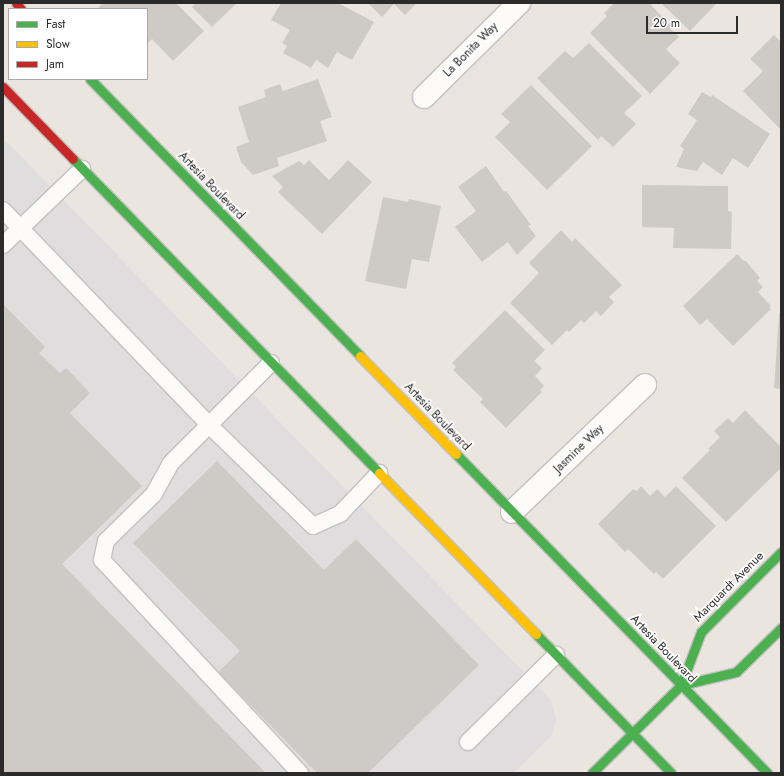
<!DOCTYPE html>
<style>
body{margin:0}
#map{position:relative;width:784px;height:776px;overflow:hidden;background:#eae5df;font-family:Jost,sans-serif}
div>[style]{position:absolute}
[style*='--x']{left:calc(var(--x)*1px);top:calc(var(--y)*1px);width:calc(var(--w)*1px);rotate:calc(var(--a)*1deg)}
.industrial>*{inset:0;background:#e0dddf}
.building>*{inset:0;background:#cecbc7}
.roads{filter:drop-shadow(1px 0 #c3c1c1) drop-shadow(-1px 0 #c3c1c1) drop-shadow(0 1px #c3c1c1) drop-shadow(0 -1px #c3c1c1)}
.lane>*{height:16px;margin:-8px;padding:0 8px;transform-origin:8px;border-radius:8px;background:#fcfbfa}
.street>*{height:22px;margin:-11px;padding:0 11px;transform-origin:11px;border-radius:11px;background:#fcfbfa}
.fast>*{height:9px;margin:-4.5px;padding:0 4.5px;transform-origin:4.5px;border-radius:4.5px;background:#4caf50}
.slow>*{height:9px;margin:-4.5px;padding:0 4.5px;transform-origin:4.5px;border-radius:4.5px;background:#ffc107}
.jam>*{height:9px;margin:-4.5px;padding:0 4.5px;transform-origin:4.5px;border-radius:4.5px;background:#c62828}
span{translate:-50% -50%;white-space:nowrap;text-align:center;line-height:1.15;-webkit-text-stroke:3.5px #fff;paint-order:stroke}
.street-label{font-size:12px;color:#2b2b2b}
.frame{position:absolute;inset:0;border:4px solid #2b2b2b;pointer-events:none}
.legend{position:absolute;left:8px;top:8px;width:140px;height:72px;box-sizing:border-box;background:#fff;border:1px solid #aaa;margin:0;padding:5px 7px;list-style:none;font-size:12px;color:#2b2b2b}
.legend li{display:flex;align-items:center;gap:8px;height:20px}
.legend b{width:20px;border:1px solid #aaa}
.scale{position:absolute;left:646px;top:16px;width:92px;height:18px;box-sizing:border-box;border:2px solid #2b2b2b;border-top:0;padding-left:5px;font-size:12px;line-height:14px;white-space:nowrap;color:#2b2b2b;-webkit-text-stroke:3px #fff;paint-order:stroke}
</style>
<div id="map">
<div class="industrial">
<i style="clip-path:polygon(3px 138px,551px 700px,556px 719px,552px 735px,513px 773px,3px 773px)"></i>
</div>
<div class="building">
<i style="clip-path:polygon(103px 3px,176px 3px,204px 31px,173px 61px,152px 39px,147px 44px,147px 9px,97px 9px)"></i>
<i style="clip-path:polygon(196px 3px,237px 3px,212px 27px,192px 7px)"></i>
<i style="clip-path:polygon(281px 3px,338px 3px,374px 22px,352px 60px,337px 52px,328px 68px,316px 60px,311px 68px,283px 53px,287px 46px,282px 43px,290px 30px,271px 20px)"></i>
<i style="clip-path:polygon(368px 3px,417px 3px,405px 15px,394px 4px,382px 17px)"></i>
<i style="clip-path:polygon(614px 3px,649px 3px,673px 28px,671px 29px,679px 37px,666px 49px,680px 63px,650px 94px,590px 33px,607px 16px,604px 13px)"></i>
<i style="clip-path:polygon(661px 3px,717px 3px,690px 31px)"></i>
<i style="clip-path:polygon(774px 35px,781px 42px,781px 130px,743px 91px,763px 71px,750px 59px)"></i>
<i style="clip-path:polygon(589px 43px,642px 96px,624px 113px,636px 124px,613px 147px,601px 136px,598px 140px,537px 78px,565px 51px,573px 58px)"></i>
<i style="clip-path:polygon(318px 79px,332px 117px,320px 121px,327px 141px,277px 158px,279px 166px,253px 175px,241px 162px,236px 147px,249px 142px,238px 107px,266px 97px,264px 90px,280px 84px,283px 91px)"></i>
<i style="clip-path:polygon(531px 85px,592px 146px,547px 190px,495px 137px,510px 122px,501px 114px)"></i>
<i style="clip-path:polygon(702px 92px,711px 97px,712px 95px,770px 134px,748px 168px,733px 158px,722px 175px,703px 162px,697px 171px,676px 167px,684px 149px,680px 146px,697px 120px,688px 114px)"></i>
<i style="clip-path:polygon(309px 160px,329px 180px,348px 160px,372px 182px,322px 234px,278px 192px,283px 187px,272px 176px,299px 161px,304px 165px)"></i>
<i style="clip-path:polygon(486px 166px,504px 192px,506px 191px,531px 225px,528px 226px,536px 236px,517px 255px,508px 242px,482px 262px,455px 227px,476px 211px,458px 187px)"></i>
<i style="clip-path:polygon(642px 185px,728px 186px,728px 211px,732px 212px,731px 249px,673px 248px,674px 228px,642px 227px)"></i>
<i style="clip-path:polygon(383px 197px,408px 202px,409px 199px,441px 206px,429px 262px,412px 259px,406px 289px,365px 281px)"></i>
<i style="clip-path:polygon(561px 230px,572px 242px,575px 238px,622px 285px,609px 297px,614px 302px,601px 316px,596px 311px,584px 323px,581px 320px,569px 332px,567px 330px,552px 345px,510px 303px,539px 273px,529px 263px)"></i>
<i style="clip-path:polygon(737px 254px,744px 261px,746px 261px,760px 278px,757px 281px,763px 287px,758px 292px,771px 306px,769px 308px,771px 309px,733px 346px,707px 319px,700px 325px,683px 306px)"></i>
<i style="clip-path:polygon(4px 305px,45px 347px,39px 353px,60px 373px,66px 368px,90px 393px,70px 413px,142px 486px,62px 564px,266px 773px,3px 773px)"></i>
<i style="clip-path:polygon(505px 310px,545px 350px,534px 361px,542px 368px,535px 376px,544px 386px,540px 390px,542px 392px,506px 428px,480px 402px,483px 399px,453px 370px,456px 367px,452px 363px)"></i>
<i style="clip-path:polygon(779px 314px,781px 314px,781px 389px,774px 388px)"></i>
<i style="clip-path:polygon(745px 410px,781px 447px,781px 468px,726px 522px,682px 478px,710px 450px,708px 449px,720px 437px,714px 431px,728px 418px,733px 423px)"></i>
<i style="clip-path:polygon(217px 461px,324px 570px,356px 539px,479px 665px,368px 773px,317px 773px,218px 672px,240px 651px,133px 543px)"></i>
<i style="clip-path:polygon(641px 486px,650px 496px,657px 489px,665px 497px,676px 486px,716px 526px,663px 579px,656px 572px,654px 574px,628px 549px,625px 552px,598px 524px,633px 489px,637px 491px)"></i>
</div>
<div class="roads">
<div class="lane">
<i style="--x:3;--y:210;--w:298;--a:46.2"></i>
<i style="--x:209;--y:425;--w:145;--a:44.2"></i>
<i style="--x:313;--y:526;--w:30;--a:-24"></i>
<i style="--x:340;--y:514;--w:57;--a:-46.4"></i>
<i style="--x:3;--y:245;--w:110;--a:-43.9"></i>
<i style="--x:271;--y:363;--w:141;--a:135"></i>
<i style="--x:171;--y:463;--w:35;--a:119"></i>
<i style="--x:154;--y:494;--w:67;--a:135.6"></i>
<i style="--x:106;--y:541;--w:19;--a:102"></i>
<i style="--x:102;--y:560;--w:291;--a:47.1"></i>
<i style="--x:468;--y:742;--w:124;--a:-44.7"></i>
</div>
<div class="street">
<i style="--x:424;--y:97;--w:134;--a:-44.7"></i>
<i style="--x:512;--y:512;--w:184;--a:-43.7"></i>
</div>
<div class="fast">
<i style="--x:90;--y:79;--w:387;--a:45.7"></i>
<i style="--x:73;--y:159;--w:438;--a:45.7"></i>
<i style="--x:456;--y:454;--w:446;--a:45.7"></i>
<i style="--x:536;--y:634;--w:194;--a:45.8"></i>
<i style="--x:681;--y:685;--w:57;--a:-13.3"></i>
<i style="--x:736;--y:672;--w:63;--a:-44.4"></i>
<i style="--x:592;--y:773;--w:125;--a:-44.7"></i>
<i style="--x:681;--y:685;--w:57;--a:-69.3"></i>
<i style="--x:701;--y:632;--w:113;--a:-45"></i>
</div>
<div class="slow">
<i style="--x:360;--y:356;--w:137;--a:45.6"></i>
<i style="--x:379;--y:473;--w:225;--a:45.7"></i>
</div>
<div class="jam">
<i style="--x:16;--y:3;--w:8;--a:50"></i>
<i style="--x:3;--y:87;--w:100;--a:45.8"></i>
</div>
</div>
<div class="street-label">
<span style="left:471px;top:50px;rotate:-45deg">La Bonita Way</span>
<span style="left:211px;top:186px;rotate:46deg">Artesia Boulevard</span>
<span style="left:437px;top:417px;rotate:46deg">Artesia Boulevard</span>
<span style="left:579px;top:449px;rotate:-44deg">Jasmine Way</span>
<span style="left:729px;top:587px;rotate:-45deg">Marquardt Avenue</span>
<span style="left:663px;top:649px;rotate:46deg">Artesia Boulevard</span>
</div>
<div class="frame"></div>
<ul class="legend">
<li><b style="height:5px;background:#4caf50"></b>Fast</li>
<li><b style="height:5px;background:#ffc107"></b>Slow</li>
<li><b style="height:5px;background:#c62828"></b>Jam</li>
</ul>
<div class="scale">20 m</div>
</div>
